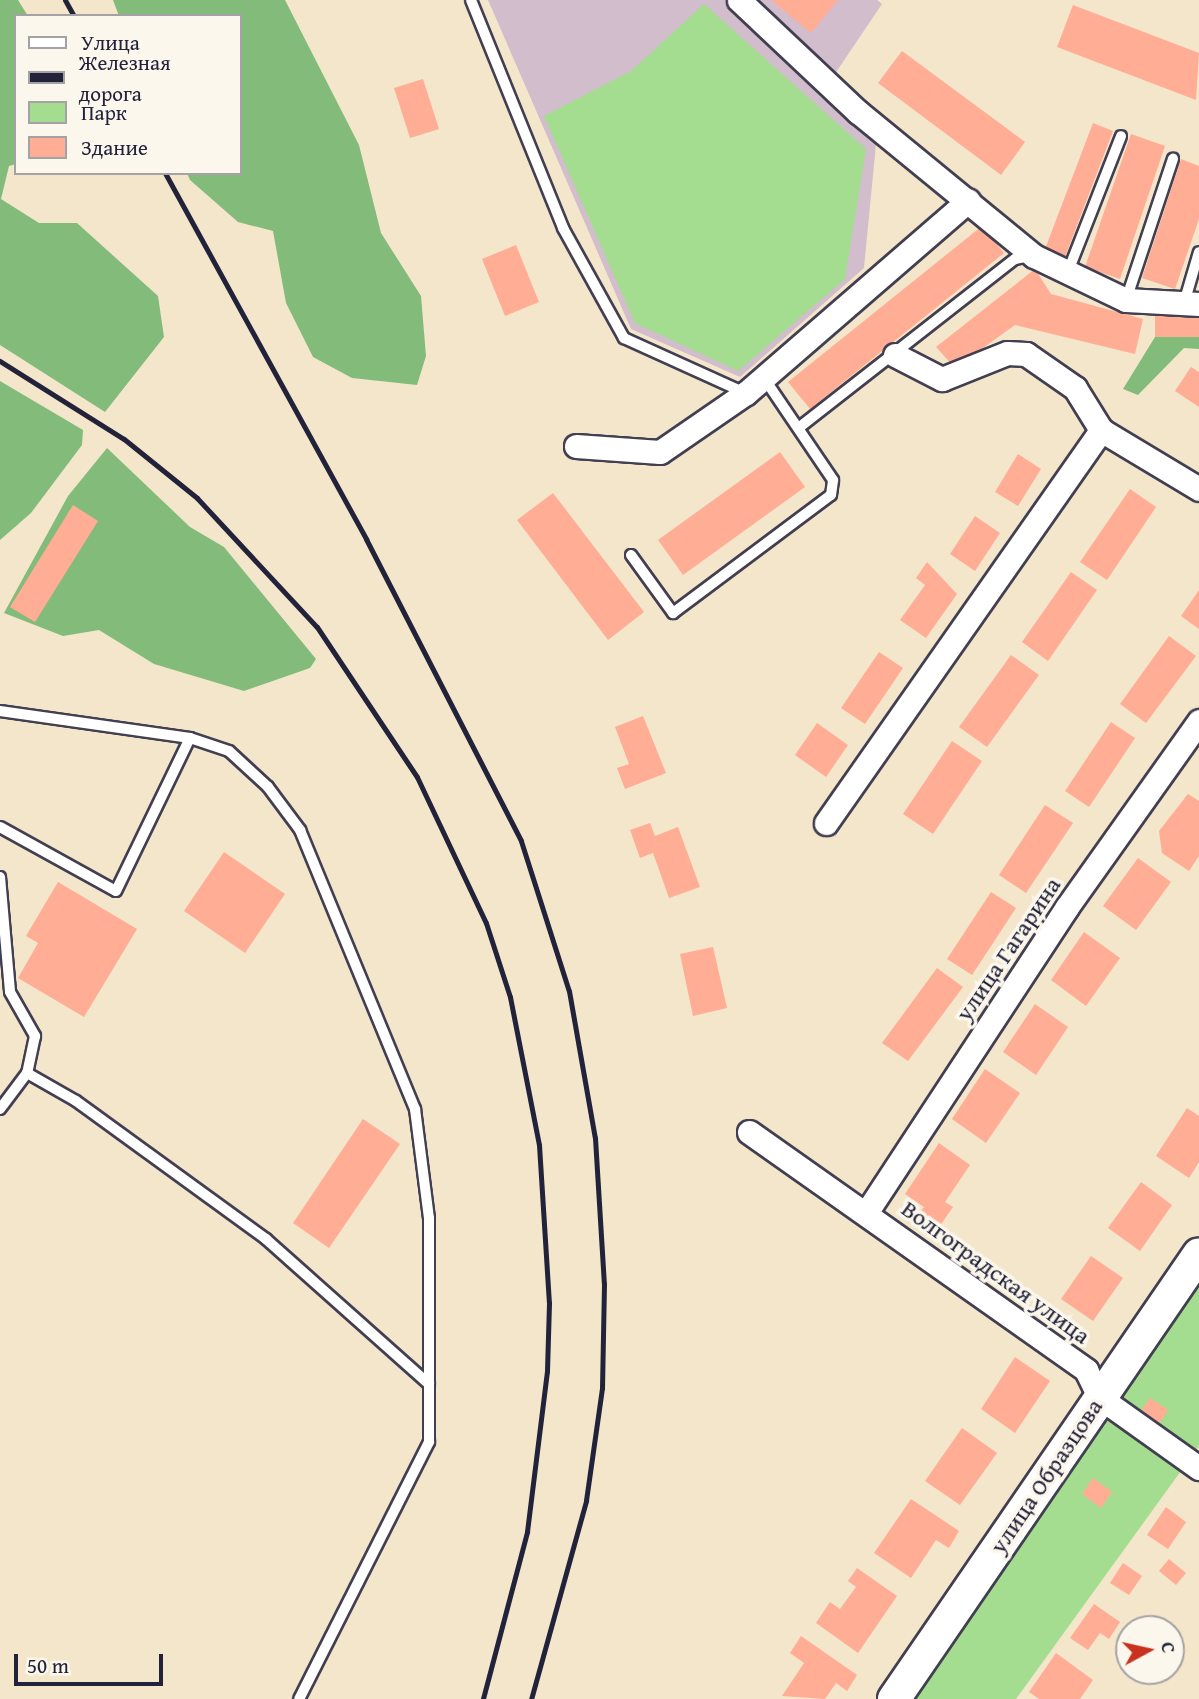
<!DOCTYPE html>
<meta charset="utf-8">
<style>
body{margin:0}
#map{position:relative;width:1199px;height:1699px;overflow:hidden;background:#f3e6cb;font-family:"Gentium Book Plus",serif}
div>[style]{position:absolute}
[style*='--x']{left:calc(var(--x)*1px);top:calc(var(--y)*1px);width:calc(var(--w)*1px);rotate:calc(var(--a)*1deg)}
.industrial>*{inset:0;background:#d1bdcb}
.green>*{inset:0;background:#a4dd8f}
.forest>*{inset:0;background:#83bc7a}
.building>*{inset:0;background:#ffad94}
.roads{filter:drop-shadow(2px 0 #413f51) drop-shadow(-2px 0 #413f51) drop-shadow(0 2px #413f51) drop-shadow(0 -2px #413f51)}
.lane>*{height:10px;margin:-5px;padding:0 5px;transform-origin:5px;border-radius:5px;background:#fff}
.street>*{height:23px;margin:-11.5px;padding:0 11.5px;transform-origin:11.5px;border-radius:11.5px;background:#fff}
.secondary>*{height:32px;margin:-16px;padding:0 16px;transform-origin:16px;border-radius:16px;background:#fff}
.rail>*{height:5px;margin:-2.5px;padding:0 2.5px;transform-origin:2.5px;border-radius:2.5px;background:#22223b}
span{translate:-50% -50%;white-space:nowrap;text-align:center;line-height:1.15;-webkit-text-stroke:7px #fbf7ec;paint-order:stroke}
.street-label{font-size:24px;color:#22223b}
.legend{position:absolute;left:14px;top:14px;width:228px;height:161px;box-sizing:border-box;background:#fbf7ec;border:2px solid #a4a2a5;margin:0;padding:9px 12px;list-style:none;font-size:21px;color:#22223b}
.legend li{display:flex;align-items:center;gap:14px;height:35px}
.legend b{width:35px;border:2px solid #a4a2a5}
.north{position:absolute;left:1115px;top:1615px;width:70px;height:70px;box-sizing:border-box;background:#fbf7ec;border:2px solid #a4a2a5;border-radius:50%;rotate:82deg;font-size:19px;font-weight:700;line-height:28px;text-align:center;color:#22223b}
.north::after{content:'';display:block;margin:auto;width:24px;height:32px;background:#c8321e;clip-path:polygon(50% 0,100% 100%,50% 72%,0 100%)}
.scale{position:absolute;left:14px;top:1654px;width:149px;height:32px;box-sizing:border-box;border:4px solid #22223b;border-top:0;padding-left:9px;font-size:21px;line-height:24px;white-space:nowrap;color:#22223b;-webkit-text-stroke:5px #fbf7ec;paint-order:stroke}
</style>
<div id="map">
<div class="industrial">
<i style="clip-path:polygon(488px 0,877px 0,882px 4px,820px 96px,876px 144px,864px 268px,740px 377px,631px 329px)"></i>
</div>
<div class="green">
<i style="clip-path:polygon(704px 4px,866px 149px,845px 279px,738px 371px,635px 323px,544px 116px,631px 71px)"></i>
<i style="clip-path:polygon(1199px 1254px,1199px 1446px,1016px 1699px,894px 1699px)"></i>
</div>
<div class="forest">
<i style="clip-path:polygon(0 0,18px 0,28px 16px,16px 16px,16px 164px,9px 166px,1px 199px,39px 223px,77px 223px,158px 296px,164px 337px,105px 412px,0 345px)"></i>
<i style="clip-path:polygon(113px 0,285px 0,359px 145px,381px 233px,421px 296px,426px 356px,417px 385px,352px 378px,313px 357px,286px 303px,273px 231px,238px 222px,190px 180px,187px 173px,240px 173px,240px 16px,119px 16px)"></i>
<i style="clip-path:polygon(1155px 337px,1199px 337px,1199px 349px,1184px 348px,1138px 395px,1123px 389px)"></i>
<i style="clip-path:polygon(0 381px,83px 430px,82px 445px,31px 513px,0 540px)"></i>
<i style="clip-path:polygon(107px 448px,190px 527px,224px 547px,316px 659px,310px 668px,244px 691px,154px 664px,99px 630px,63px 636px,4px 613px,68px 496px)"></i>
</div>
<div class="building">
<i style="clip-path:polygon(771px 0,838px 0,811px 33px)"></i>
<i style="clip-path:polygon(1073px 5px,1199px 53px,1196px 100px,1057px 47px)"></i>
<i style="clip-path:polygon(902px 51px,1025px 142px,1001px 175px,878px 83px)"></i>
<i style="clip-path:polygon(423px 79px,439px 129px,410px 138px,394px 88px)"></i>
<i style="clip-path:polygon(1093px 123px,1113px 131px,1065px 257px,1045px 249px)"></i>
<i style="clip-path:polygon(1131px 134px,1165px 146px,1120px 279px,1085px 267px)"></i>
<i style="clip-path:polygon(1181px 159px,1199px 166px,1199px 219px,1175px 289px,1142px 278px)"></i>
<i style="clip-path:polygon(982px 226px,1004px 253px,810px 409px,788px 382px)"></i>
<i style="clip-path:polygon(516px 245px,539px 302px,505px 316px,482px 259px)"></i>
<i style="clip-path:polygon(1035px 269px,1051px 294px,1143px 319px,1135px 354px,1015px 325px,955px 368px,936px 347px)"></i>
<i style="clip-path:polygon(1155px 315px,1199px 315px,1199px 337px,1155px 337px)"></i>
<i style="clip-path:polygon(1191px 367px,1199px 372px,1199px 407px,1175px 391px)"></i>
<i style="clip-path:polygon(780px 452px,805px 487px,683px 575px,658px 540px)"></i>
<i style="clip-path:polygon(1018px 454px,1041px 469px,1018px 506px,995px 492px)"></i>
<i style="clip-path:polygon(1130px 489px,1156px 507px,1107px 580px,1080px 562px)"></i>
<i style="clip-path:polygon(553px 493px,644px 612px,608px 640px,517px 520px)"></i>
<i style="clip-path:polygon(73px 505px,98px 521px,35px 622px,10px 607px)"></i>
<i style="clip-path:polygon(975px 516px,1000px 533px,975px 571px,950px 554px)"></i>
<i style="clip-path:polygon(927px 562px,957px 594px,926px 638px,900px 620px,925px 585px,916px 578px)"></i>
<i style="clip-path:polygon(1071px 572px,1097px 590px,1048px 661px,1022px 642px)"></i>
<i style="clip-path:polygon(1199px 590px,1199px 629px,1181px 616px)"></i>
<i style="clip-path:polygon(1169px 636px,1196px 656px,1146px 723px,1120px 704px)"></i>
<i style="clip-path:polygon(879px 652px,903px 668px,865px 724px,841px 708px)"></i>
<i style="clip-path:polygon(1011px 655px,1039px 675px,987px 747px,959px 727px)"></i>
<i style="clip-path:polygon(643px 716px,666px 773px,625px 789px,617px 768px,629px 764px,615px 727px)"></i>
<i style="clip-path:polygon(1111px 722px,1135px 738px,1089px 807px,1065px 791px)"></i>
<i style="clip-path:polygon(817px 723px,848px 745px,826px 777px,795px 755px)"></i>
<i style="clip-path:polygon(952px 741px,982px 761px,933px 834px,903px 814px)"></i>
<i style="clip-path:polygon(1188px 794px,1199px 801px,1199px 856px,1189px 871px,1162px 853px,1159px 831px)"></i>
<i style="clip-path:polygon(1045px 805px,1073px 823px,1026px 893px,999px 875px)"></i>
<i style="clip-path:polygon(650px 823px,655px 836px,678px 827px,700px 887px,669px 898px,653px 853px,640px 858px,630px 830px)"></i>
<i style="clip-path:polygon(224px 852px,285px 894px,245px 953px,184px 911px)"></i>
<i style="clip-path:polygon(1138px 858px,1171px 882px,1136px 930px,1103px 906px)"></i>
<i style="clip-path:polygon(58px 882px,137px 929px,84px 1017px,18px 978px,38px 943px,26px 936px)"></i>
<i style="clip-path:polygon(991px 892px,1016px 908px,972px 975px,947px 959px)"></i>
<i style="clip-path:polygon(1084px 932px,1120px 958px,1086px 1006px,1051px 980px)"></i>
<i style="clip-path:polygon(713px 947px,727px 1008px,693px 1016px,680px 954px)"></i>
<i style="clip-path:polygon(937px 968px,963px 987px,908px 1061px,882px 1043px)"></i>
<i style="clip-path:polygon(1035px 1004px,1068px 1027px,1036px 1075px,1003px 1052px)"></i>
<i style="clip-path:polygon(985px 1069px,1020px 1093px,986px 1143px,952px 1119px)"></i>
<i style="clip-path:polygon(1187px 1108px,1199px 1116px,1199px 1162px,1189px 1178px,1156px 1156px)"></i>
<i style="clip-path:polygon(363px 1119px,400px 1144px,329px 1248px,293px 1223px)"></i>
<i style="clip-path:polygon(939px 1143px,970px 1165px,945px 1202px,953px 1207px,937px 1230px,917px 1217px,924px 1207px,905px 1194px)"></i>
<i style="clip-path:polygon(1141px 1182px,1172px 1205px,1140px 1251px,1108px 1228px)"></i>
<i style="clip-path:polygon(1091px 1256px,1123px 1278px,1093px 1321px,1061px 1299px)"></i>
<i style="clip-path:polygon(1015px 1357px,1050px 1381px,1015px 1433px,981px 1409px)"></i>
<i style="clip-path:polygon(1150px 1398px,1168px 1410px,1160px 1423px,1141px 1411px)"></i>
<i style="clip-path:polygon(962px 1428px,997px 1453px,960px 1505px,925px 1481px)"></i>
<i style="clip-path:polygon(1093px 1478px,1112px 1492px,1101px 1508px,1082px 1494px)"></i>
<i style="clip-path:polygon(911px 1499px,959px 1531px,949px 1548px,936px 1540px,911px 1578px,874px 1553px)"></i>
<i style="clip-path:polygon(1166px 1507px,1186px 1522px,1168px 1549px,1147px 1535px)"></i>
<i style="clip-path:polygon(1169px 1559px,1186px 1573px,1176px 1585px,1159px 1571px)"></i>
<i style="clip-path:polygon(1123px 1563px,1142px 1576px,1129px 1595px,1110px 1583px)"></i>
<i style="clip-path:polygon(857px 1568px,897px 1596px,858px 1653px,816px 1623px,830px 1602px,840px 1609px,856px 1587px,848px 1581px)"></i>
<i style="clip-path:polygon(1094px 1604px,1120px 1622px,1109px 1639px,1100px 1633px,1088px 1650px,1070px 1638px)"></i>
<i style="clip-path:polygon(801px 1636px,857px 1675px,847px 1691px,836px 1683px,825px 1699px,782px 1696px,804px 1663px,790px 1653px)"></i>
<i style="clip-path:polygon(1056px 1653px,1093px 1680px,1080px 1699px,1039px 1699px,1029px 1692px)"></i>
</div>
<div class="roads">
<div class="lane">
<i style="--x:471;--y:0;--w:246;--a:68"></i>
<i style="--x:563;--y:228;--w:126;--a:61"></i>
<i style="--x:624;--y:338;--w:133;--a:24.4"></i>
<i style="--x:1067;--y:274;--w:148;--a:-68.6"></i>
<i style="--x:1126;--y:300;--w:149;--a:-71.6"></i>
<i style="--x:1184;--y:303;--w:53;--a:-73.6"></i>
<i style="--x:801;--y:426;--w:271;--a:-38"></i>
<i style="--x:1015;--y:259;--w:16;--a:-11"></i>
<i style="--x:631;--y:555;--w:72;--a:54.1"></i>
<i style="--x:673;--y:613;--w:197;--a:-36.8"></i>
<i style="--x:831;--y:495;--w:15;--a:-82"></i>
<i style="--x:833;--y:480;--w:123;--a:-124.1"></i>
<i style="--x:0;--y:711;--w:192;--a:8.1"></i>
<i style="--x:190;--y:738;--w:41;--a:18.4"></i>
<i style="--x:229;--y:751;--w:53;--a:42.7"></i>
<i style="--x:268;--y:787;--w:54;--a:53.3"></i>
<i style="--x:300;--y:830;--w:302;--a:67.6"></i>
<i style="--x:415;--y:1109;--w:110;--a:82.7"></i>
<i style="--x:429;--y:1218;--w:224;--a:90"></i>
<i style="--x:429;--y:1442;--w:288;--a:116.8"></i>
<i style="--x:0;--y:827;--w:132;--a:28.9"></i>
<i style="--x:116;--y:891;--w:170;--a:-64.2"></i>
<i style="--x:0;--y:877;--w:115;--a:85"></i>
<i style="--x:10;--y:992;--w:51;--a:60.4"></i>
<i style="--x:35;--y:1036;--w:38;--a:102"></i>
<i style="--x:27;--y:1073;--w:45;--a:126.9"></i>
<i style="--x:27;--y:1073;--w:56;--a:29.7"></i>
<i style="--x:76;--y:1101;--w:235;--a:36"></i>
<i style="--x:266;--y:1239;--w:218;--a:41.7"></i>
</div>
<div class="street">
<i style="--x:739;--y:0;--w:163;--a:43.3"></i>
<i style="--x:858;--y:112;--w:227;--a:39.3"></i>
<i style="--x:1034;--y:256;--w:102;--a:25.6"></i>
<i style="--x:1126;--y:300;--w:73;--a:3.1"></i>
<i style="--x:895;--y:355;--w:53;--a:27.1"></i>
<i style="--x:942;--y:379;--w:70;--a:-21.8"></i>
<i style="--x:1007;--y:353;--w:19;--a:3"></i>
<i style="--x:1026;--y:354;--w:60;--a:34.8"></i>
<i style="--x:1075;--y:388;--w:49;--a:58.2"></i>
<i style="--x:1101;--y:430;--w:114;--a:31"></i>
<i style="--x:576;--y:446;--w:84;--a:4.1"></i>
<i style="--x:660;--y:452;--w:104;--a:-34.5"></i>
<i style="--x:746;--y:393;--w:294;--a:-40.9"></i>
<i style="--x:826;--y:823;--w:480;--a:-55"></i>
<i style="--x:749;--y:1132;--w:413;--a:35.2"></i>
<i style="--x:1086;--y:1370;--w:30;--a:64"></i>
<i style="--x:1099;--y:1397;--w:123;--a:35.4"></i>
<i style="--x:868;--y:1210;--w:363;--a:-56.7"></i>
<i style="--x:1067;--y:907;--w:228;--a:-54.6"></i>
</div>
<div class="secondary">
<i style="--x:894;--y:1699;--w:539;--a:-55.57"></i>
</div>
</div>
<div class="rail">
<i style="--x:65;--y:0;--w:18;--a:61"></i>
<i style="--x:165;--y:173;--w:418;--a:61.2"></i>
<i style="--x:366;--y:539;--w:339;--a:62.8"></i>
<i style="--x:521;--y:841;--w:157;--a:72.3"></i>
<i style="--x:569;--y:991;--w:149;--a:80"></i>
<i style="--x:595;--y:1138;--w:146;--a:86.5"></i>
<i style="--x:604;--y:1284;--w:104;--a:91.1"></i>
<i style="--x:602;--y:1388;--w:114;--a:98.1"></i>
<i style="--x:586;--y:1501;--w:205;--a:105.5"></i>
<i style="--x:0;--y:361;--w:146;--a:32.2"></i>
<i style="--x:124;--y:439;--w:94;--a:38.9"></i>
<i style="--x:197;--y:498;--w:176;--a:47.1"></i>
<i style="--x:317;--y:627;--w:180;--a:56.3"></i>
<i style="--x:417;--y:777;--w:161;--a:64.7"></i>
<i style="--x:486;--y:923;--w:78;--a:72"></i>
<i style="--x:510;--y:997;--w:151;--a:78.9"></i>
<i style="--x:539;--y:1145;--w:158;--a:86.4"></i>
<i style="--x:549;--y:1303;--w:68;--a:91.7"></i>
<i style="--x:547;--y:1371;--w:162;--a:97.1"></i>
<i style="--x:527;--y:1532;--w:173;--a:104.8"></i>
</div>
<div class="street-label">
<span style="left:1008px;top:949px;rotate:-56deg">улица Гагарина</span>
<span style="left:996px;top:1272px;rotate:36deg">Волгоградская улица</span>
<span style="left:1046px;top:1476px;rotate:-56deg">улица Образцова</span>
</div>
<ul class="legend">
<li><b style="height:9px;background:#fff"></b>Улица</li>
<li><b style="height:9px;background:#22223b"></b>Железная дорога</li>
<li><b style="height:19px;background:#a4dd8f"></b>Парк</li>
<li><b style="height:19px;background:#ffad94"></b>Здание</li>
</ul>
<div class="north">С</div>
<div class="scale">50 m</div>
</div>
